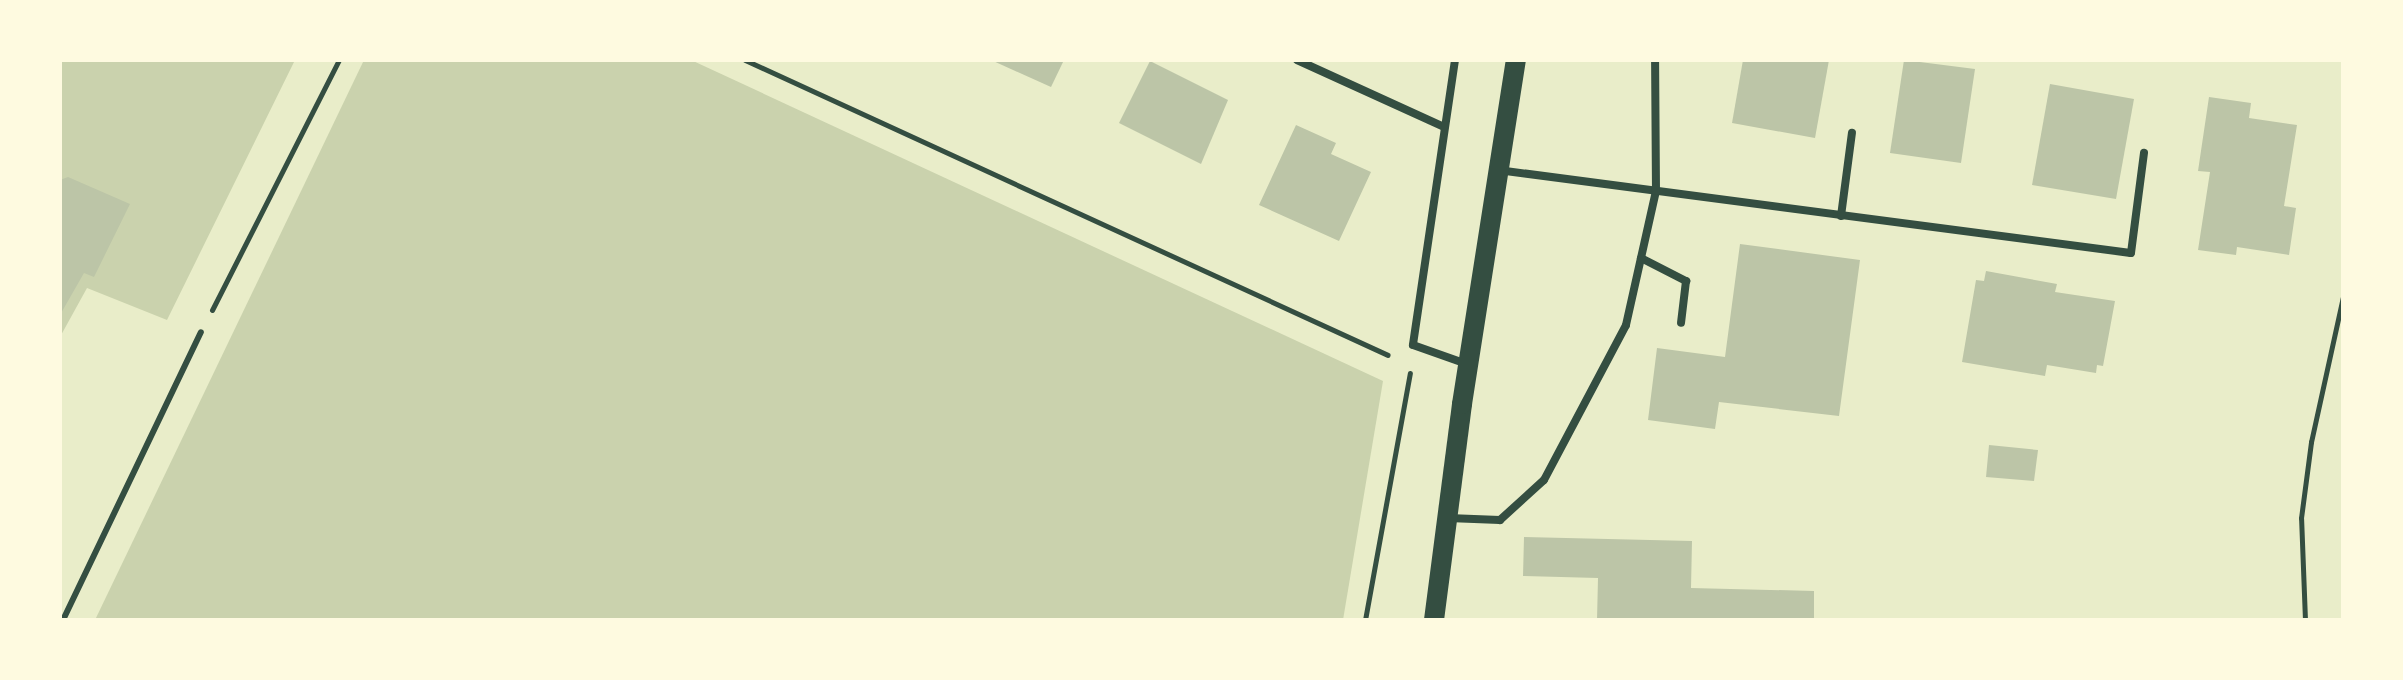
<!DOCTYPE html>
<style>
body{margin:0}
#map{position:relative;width:2403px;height:680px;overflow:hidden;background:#e9edc9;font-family:Overpass,sans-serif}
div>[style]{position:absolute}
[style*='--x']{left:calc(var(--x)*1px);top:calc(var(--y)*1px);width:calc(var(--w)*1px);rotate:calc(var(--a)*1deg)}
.green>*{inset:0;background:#cad2ad}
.building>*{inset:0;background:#bcc5a7}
.path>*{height:5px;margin:-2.5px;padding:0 2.5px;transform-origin:2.5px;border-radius:2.5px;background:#344e41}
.service>*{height:6px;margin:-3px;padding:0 3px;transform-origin:3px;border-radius:3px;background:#344e41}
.minor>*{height:8px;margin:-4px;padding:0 4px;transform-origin:4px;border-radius:4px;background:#344e41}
.primary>*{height:20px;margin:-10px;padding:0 10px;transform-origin:10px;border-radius:10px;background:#344e41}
span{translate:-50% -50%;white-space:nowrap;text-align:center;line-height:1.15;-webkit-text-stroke:6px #fefae0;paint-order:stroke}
.frame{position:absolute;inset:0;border:62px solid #fefae0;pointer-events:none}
</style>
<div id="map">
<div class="green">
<i style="clip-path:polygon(60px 60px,295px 60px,167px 320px,87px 288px,60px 337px)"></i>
<i style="clip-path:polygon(364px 60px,691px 60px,1383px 381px,1343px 620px,95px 620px)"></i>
</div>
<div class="building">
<i style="clip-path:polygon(991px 60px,1064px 60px,1051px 87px)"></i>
<i style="clip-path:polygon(1743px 60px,1829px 60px,1815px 138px,1732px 123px)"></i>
<i style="clip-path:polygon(1904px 60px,1975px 69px,1961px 163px,1890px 153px)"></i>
<i style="clip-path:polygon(1150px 61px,1228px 100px,1201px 164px,1119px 123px)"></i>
<i style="clip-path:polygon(2050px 84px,2134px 99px,2116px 199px,2032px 185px)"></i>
<i style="clip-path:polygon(2209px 97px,2251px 103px,2249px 118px,2297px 125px,2284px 206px,2296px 208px,2289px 255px,2237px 247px,2236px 255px,2198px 250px,2210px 172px,2198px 171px)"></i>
<i style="clip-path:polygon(1296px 125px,1336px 143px,1331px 154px,1371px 172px,1339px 241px,1259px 205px)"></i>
<i style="clip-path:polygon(68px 177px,130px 204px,94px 277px,84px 273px,60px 315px,60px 180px)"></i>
<i style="clip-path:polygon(1740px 244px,1860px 260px,1839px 416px,1719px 402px,1715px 429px,1648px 420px,1657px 348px,1725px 357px)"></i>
<i style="clip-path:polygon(1986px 271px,2057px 284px,2055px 292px,2115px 301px,2103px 366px,2097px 365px,2096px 373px,2047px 365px,2045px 376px,1962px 362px,1976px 280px,1984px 281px)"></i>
<i style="clip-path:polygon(1989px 445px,2038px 450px,2034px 481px,1986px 477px)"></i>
<i style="clip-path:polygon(1524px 537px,1692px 541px,1691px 588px,1814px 591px,1814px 620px,1597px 620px,1598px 578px,1523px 576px)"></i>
</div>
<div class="path">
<i style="--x:745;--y:60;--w:707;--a:24.65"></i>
<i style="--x:212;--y:310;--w:280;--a:-63.1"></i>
<i style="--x:1365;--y:620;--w:251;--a:-79.7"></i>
<i style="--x:2305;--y:620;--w:102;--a:-92.2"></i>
<i style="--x:2301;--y:518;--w:77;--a:-82.5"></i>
<i style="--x:2311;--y:442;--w:148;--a:-77.6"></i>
</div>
<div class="service">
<i style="--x:63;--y:620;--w:319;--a:-64.4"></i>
</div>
<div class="minor">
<i style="--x:1297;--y:60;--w:162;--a:24.5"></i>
<i style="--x:1455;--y:60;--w:288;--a:98.4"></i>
<i style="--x:1413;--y:345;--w:57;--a:19.4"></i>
<i style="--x:1498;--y:170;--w:638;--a:7.47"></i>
<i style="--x:2131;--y:253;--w:101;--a:-82.6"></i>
<i style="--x:1841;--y:216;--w:84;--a:-82.5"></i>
<i style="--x:1641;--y:258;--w:51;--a:27.1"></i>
<i style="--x:1686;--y:281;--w:42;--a:96.8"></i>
<i style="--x:1448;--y:518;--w:52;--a:2.2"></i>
<i style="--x:1500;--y:520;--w:59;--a:-42.3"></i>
<i style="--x:1544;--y:480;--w:175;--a:-62.1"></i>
<i style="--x:1626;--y:325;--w:137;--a:-77.4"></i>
<i style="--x:1656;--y:191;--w:131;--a:-90.4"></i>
</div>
<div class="primary">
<i style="--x:1434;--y:620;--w:218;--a:-82.6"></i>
<i style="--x:1462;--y:404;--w:348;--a:-81.1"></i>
</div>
<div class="frame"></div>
</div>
